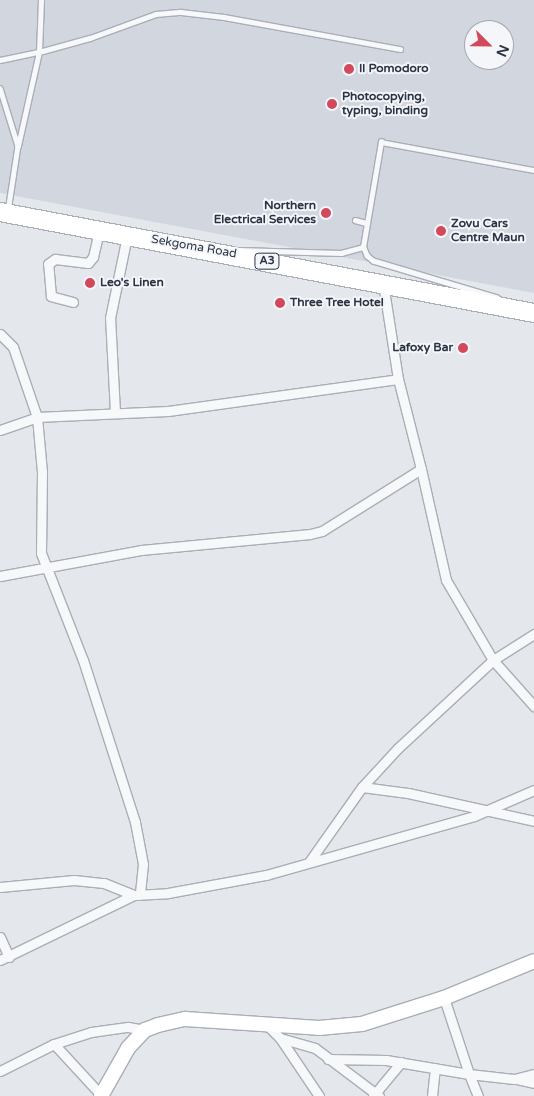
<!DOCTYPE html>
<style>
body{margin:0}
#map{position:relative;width:534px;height:1096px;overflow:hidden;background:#e4e7ec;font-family:"Varela Round",sans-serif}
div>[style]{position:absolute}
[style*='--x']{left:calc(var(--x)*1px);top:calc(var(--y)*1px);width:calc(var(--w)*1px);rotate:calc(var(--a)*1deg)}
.built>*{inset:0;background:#d2d6de}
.roads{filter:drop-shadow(1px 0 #a9aeb7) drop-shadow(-1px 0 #a9aeb7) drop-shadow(0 1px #a9aeb7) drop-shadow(0 -1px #a9aeb7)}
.lane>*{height:4.5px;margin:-2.25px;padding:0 2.25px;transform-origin:2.25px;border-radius:2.25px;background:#f7f8fa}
.street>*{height:9px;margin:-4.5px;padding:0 4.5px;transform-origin:4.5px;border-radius:4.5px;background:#f7f8fa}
.secondary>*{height:14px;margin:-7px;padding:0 7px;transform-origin:7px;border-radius:7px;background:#fff}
.highway>*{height:18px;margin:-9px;padding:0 9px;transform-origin:9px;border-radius:9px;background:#fff}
.dots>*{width:14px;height:14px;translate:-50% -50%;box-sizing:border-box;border:2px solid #f4f6f9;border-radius:50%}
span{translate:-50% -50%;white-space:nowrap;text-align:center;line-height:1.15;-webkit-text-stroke:4px #f4f6f9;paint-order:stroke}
.shield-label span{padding:1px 4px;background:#f4f6f9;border:1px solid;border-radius:4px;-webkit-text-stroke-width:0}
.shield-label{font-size:11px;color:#2b3445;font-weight:700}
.poi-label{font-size:12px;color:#2b3445;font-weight:700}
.left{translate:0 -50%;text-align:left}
.right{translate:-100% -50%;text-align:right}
.street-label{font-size:12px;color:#2b3445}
.north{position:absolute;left:464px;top:20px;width:50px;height:50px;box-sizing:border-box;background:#f4f6f9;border:1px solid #a4a8b1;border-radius:50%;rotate:113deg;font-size:14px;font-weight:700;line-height:20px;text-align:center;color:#2b3445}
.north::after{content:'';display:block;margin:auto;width:18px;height:22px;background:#d1495b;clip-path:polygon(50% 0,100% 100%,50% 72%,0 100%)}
</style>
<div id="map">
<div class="built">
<i style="clip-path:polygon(evenodd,0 0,534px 0,534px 293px,0 193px,0 0,474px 30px,504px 30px,504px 60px,474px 60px,474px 30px)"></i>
</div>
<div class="roads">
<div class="lane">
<i style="--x:0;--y:60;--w:40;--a:-12"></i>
<i style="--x:39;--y:52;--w:52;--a:-87.8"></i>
<i style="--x:0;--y:88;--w:61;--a:72.8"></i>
<i style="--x:18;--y:146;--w:66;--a:98.7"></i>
<i style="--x:18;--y:146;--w:96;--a:-77.4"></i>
<i style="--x:39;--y:52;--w:53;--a:-15.4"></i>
<i style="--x:90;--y:38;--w:70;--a:-20"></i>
<i style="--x:156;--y:14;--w:25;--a:-5"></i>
<i style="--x:181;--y:12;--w:43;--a:6.6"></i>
<i style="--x:224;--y:17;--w:179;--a:10.3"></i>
<i style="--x:355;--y:220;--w:11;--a:15"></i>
<i style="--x:238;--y:250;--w:103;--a:1.7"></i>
<i style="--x:341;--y:253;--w:23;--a:-15"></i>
<i style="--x:497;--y:298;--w:129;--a:-163.4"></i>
<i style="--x:373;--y:261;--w:8;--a:-140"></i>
<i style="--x:367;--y:256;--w:10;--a:-114"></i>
<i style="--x:363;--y:247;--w:107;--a:-80.3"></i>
<i style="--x:381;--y:142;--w:156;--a:10.4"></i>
</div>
<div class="street">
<i style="--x:73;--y:302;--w:23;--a:-165"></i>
<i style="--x:51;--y:296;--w:32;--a:-95"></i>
<i style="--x:48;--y:264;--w:9;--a:-36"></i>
<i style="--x:55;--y:259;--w:33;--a:7"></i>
<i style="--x:88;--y:263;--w:8;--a:-50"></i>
<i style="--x:93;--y:257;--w:27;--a:-77"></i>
<i style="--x:0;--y:334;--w:18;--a:45"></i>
<i style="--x:13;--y:347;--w:74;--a:71.1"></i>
<i style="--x:37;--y:417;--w:131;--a:-2.6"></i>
<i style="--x:168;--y:411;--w:232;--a:-7.9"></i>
<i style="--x:115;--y:412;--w:94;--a:-93"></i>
<i style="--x:110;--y:318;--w:84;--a:-78.3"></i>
<i style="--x:0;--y:430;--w:39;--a:-19"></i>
<i style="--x:37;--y:417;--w:55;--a:84.8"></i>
<i style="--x:42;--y:472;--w:81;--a:90.7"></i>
<i style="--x:41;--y:553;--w:115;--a:68.6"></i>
<i style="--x:83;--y:660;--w:170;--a:72.2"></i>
<i style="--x:135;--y:822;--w:43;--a:79.2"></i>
<i style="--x:143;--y:864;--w:31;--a:96"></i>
<i style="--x:421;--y:469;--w:114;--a:77.3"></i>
<i style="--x:446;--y:580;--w:93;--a:59.6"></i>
<i style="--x:493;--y:660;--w:62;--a:48.3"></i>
<i style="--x:0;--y:576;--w:143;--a:-10.4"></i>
<i style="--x:141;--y:550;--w:170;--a:-5.4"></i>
<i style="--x:310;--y:534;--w:12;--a:-14"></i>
<i style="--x:322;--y:531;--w:117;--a:-32.1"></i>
<i style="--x:421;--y:469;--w:93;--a:-104.3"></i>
<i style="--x:398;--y:379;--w:97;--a:-98.9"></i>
<i style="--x:362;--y:787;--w:46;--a:7.4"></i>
<i style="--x:408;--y:793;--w:129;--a:12.5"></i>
<i style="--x:309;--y:862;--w:92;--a:-54.8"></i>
<i style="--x:362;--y:787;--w:53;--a:-47.3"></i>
<i style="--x:398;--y:748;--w:129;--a:-42.8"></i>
<i style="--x:493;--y:660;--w:49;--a:-32.4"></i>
<i style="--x:0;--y:887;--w:74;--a:-5.4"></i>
<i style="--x:74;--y:880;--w:30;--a:6"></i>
<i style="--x:104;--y:883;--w:32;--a:22"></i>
<i style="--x:0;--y:937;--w:22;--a:66"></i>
<i style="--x:0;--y:960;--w:149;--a:-25.9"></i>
<i style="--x:134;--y:895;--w:34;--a:-3"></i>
<i style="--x:168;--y:893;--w:100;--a:-10.4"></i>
<i style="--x:266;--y:875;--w:216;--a:-15.8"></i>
<i style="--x:474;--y:816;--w:65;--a:-23.4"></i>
<i style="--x:444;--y:998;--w:80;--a:71.8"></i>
<i style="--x:469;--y:1074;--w:45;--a:6.3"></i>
<i style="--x:514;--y:1079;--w:21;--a:-14"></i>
<i style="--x:266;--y:1024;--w:20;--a:45"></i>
<i style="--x:280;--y:1038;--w:70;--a:56.1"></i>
<i style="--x:280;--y:1038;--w:36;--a:16"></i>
<i style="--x:315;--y:1048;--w:80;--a:36.9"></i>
<i style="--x:54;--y:1044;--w:69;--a:47.3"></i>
<i style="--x:328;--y:1059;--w:58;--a:1"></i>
<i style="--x:386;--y:1060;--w:84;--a:9.6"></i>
<i style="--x:469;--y:1074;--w:24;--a:68"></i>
<i style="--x:0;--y:1071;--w:60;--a:-26.6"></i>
<i style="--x:54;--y:1044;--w:39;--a:-18"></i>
<i style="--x:91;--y:1032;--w:37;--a:-8"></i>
<i style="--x:128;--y:1027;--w:17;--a:10"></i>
<i style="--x:517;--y:1079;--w:17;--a:13"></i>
<i style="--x:373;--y:1096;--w:44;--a:-50.5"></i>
<i style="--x:432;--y:1096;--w:28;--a:-84"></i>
</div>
<div class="secondary">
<i style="--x:101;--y:1096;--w:55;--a:-60.6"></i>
<i style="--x:128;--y:1048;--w:25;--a:-47"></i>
<i style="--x:145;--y:1030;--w:14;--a:-21"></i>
<i style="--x:158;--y:1025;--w:28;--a:-13"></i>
<i style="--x:185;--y:1019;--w:134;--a:3.8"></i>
<i style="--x:319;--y:1028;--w:43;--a:-5.3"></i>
<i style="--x:362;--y:1024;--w:86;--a:-17.6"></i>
<i style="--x:444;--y:998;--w:97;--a:-22.3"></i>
</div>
<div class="highway">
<i style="--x:0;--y:212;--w:543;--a:10.71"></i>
</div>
</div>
<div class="dots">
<i style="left:349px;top:69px;background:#d1495b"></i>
<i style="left:332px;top:104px;background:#d1495b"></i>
<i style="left:326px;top:213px;background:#d1495b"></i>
<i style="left:441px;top:231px;background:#d1495b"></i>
<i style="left:90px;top:283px;background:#d1495b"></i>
<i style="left:280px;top:303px;background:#d1495b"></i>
<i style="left:463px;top:348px;background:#d1495b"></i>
</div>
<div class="shield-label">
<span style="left:267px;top:261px">A3</span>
</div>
<div class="poi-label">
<span class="left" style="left:359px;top:69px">Il Pomodoro</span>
<span class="left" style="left:342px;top:104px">Photocopying,<br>typing, binding</span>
<span class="right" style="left:316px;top:213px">Northern<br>Electrical Services</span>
<span class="left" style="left:451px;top:231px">Zovu Cars<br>Centre Maun</span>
<span class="left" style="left:100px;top:283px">Leo's Linen</span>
<span class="left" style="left:290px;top:303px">Three Tree Hotel</span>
<span class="right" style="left:453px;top:348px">Lafoxy Bar</span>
</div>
<div class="street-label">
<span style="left:194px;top:247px;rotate:10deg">Sekgoma Road</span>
</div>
<div class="north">N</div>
</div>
